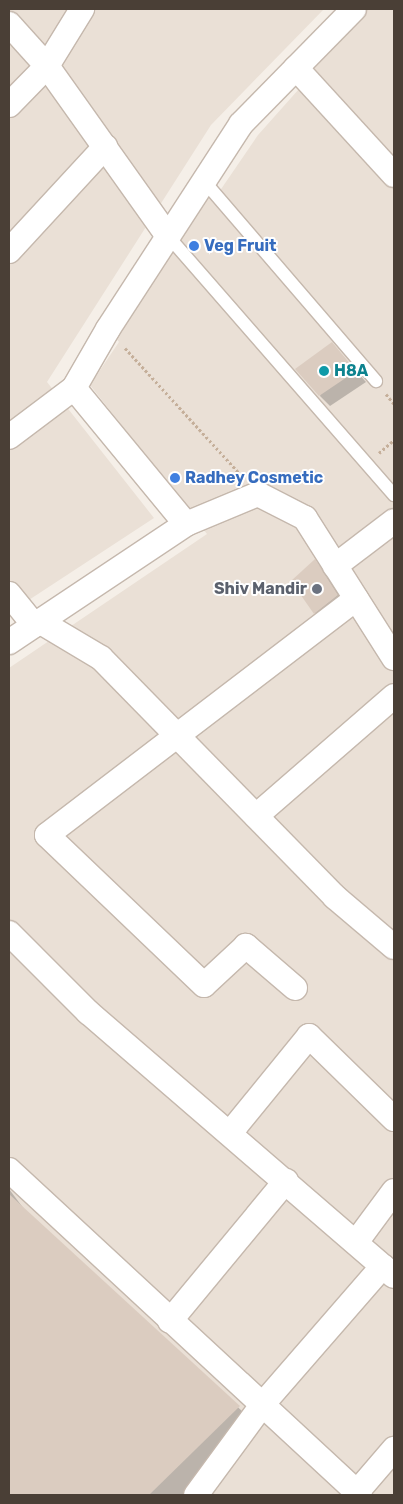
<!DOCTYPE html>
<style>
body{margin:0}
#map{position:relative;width:403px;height:1504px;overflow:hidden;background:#f5efe8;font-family:Rubik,sans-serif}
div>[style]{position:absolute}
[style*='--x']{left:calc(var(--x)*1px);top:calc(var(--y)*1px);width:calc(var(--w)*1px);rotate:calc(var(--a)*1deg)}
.residential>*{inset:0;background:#eae0d6}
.shadow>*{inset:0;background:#0003}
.building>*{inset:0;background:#dbccc0}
.path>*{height:3px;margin-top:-1.5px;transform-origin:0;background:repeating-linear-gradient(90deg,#c5af9a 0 2.5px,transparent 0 5px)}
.roads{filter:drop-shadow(1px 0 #c5b8ad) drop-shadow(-1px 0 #c5b8ad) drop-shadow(0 1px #c5b8ad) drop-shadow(0 -1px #c5b8ad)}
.lane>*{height:12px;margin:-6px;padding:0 6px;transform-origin:6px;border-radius:6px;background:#fff}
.street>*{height:24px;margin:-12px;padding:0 12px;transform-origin:12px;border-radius:12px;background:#fff}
.dots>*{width:14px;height:14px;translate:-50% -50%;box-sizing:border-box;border:2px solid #fff;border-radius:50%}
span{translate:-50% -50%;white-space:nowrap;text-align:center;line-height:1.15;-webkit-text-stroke:4px #fff;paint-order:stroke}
.shop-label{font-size:16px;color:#366cbe;font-weight:700}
.left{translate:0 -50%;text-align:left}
.culture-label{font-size:16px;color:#0d838f;font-weight:700}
.worship-label{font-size:16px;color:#5b616d;font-weight:700}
.right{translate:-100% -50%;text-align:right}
.frame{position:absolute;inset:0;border:10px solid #4a3f36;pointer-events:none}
</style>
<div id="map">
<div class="residential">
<i style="clip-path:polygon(9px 9px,324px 9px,211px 125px,47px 382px,154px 518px,9px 613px)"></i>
<i style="clip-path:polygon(354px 9px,394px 9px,394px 1495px,9px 1495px,9px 668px,207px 534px,90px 385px,119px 342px,108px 329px,204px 181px,217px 195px,258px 135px,307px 80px,296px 68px)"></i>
</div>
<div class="shadow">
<i style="clip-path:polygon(332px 344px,366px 382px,330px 406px,320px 396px)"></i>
<i style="clip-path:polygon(315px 560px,348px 606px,326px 623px,315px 613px)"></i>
<i style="clip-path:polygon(9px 1189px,24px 1209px,256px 1424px,184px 1495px,9px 1495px)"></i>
</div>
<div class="building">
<i style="clip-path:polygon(332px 342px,356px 371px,319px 396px,295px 369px)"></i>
<i style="clip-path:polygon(315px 559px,338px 595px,314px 614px,291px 581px)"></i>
<i style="clip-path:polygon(9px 1194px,240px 1406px,149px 1495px,9px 1495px)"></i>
</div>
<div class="path">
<i style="--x:125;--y:348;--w:173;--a:47.6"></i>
<i style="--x:386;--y:394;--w:13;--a:51"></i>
<i style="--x:379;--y:453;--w:20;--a:-41"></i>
</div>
<div class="roads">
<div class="lane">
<i style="--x:204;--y:181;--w:264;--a:49.3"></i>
<i style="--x:168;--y:236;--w:344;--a:48.9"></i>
</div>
<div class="street">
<i style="--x:9;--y:24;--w:57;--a:47.9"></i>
<i style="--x:47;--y:66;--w:209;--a:54.6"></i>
<i style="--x:296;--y:68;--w:145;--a:47.5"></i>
<i style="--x:9;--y:105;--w:54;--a:-45.7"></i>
<i style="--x:47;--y:66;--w:67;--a:-58.4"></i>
<i style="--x:9;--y:251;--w:142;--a:-47.3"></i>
<i style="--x:9;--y:437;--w:81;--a:-37"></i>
<i style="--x:186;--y:524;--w:176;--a:-129.5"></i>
<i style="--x:74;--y:388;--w:68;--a:-60"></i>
<i style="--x:108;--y:329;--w:244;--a:-57"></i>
<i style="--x:241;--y:124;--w:161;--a:-45.5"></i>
<i style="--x:335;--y:566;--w:74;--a:-37.3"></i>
<i style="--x:9;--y:594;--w:40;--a:51"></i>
<i style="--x:39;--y:621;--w:72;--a:30.8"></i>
<i style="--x:101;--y:658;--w:334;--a:45.6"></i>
<i style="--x:335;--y:897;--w:77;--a:40.3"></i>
<i style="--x:9;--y:642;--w:213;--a:-33.7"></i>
<i style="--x:186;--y:524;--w:78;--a:-22.6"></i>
<i style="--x:258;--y:494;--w:53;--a:27.1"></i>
<i style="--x:305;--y:518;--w:166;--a:57.6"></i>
<i style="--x:256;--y:816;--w:183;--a:-41"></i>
<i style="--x:9;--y:933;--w:112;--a:45"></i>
<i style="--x:88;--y:1012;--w:404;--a:40.8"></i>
<i style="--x:295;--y:988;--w:65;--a:-139.4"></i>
<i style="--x:246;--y:946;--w:57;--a:137.1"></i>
<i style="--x:204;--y:985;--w:217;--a:-136.3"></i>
<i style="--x:47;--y:835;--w:389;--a:-37.4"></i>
<i style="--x:230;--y:1133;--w:125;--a:-50.8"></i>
<i style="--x:309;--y:1036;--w:119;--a:44.3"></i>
<i style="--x:9;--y:1170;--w:478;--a:42.8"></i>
<i style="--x:357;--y:1241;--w:62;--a:-53.5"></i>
<i style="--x:170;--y:1321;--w:182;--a:-50.4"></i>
<i style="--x:357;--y:1492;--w:57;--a:-49.3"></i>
<i style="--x:196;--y:1495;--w:112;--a:-53.7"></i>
<i style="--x:262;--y:1405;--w:184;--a:-49"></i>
</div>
</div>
<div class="dots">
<i style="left:194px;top:246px;background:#3f7fe0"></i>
<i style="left:324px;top:371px;background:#0f9aa8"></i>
<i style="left:175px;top:478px;background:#3f7fe0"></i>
<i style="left:317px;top:589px;background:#6b7280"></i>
</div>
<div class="shop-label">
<span class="left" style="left:204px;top:246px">Veg Fruit</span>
<span class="left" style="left:185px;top:478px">Radhey Cosmetic</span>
</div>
<div class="culture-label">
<span class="left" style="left:334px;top:371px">H8A</span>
</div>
<div class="worship-label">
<span class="right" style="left:307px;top:589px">Shiv Mandir</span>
</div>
<div class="frame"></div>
</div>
